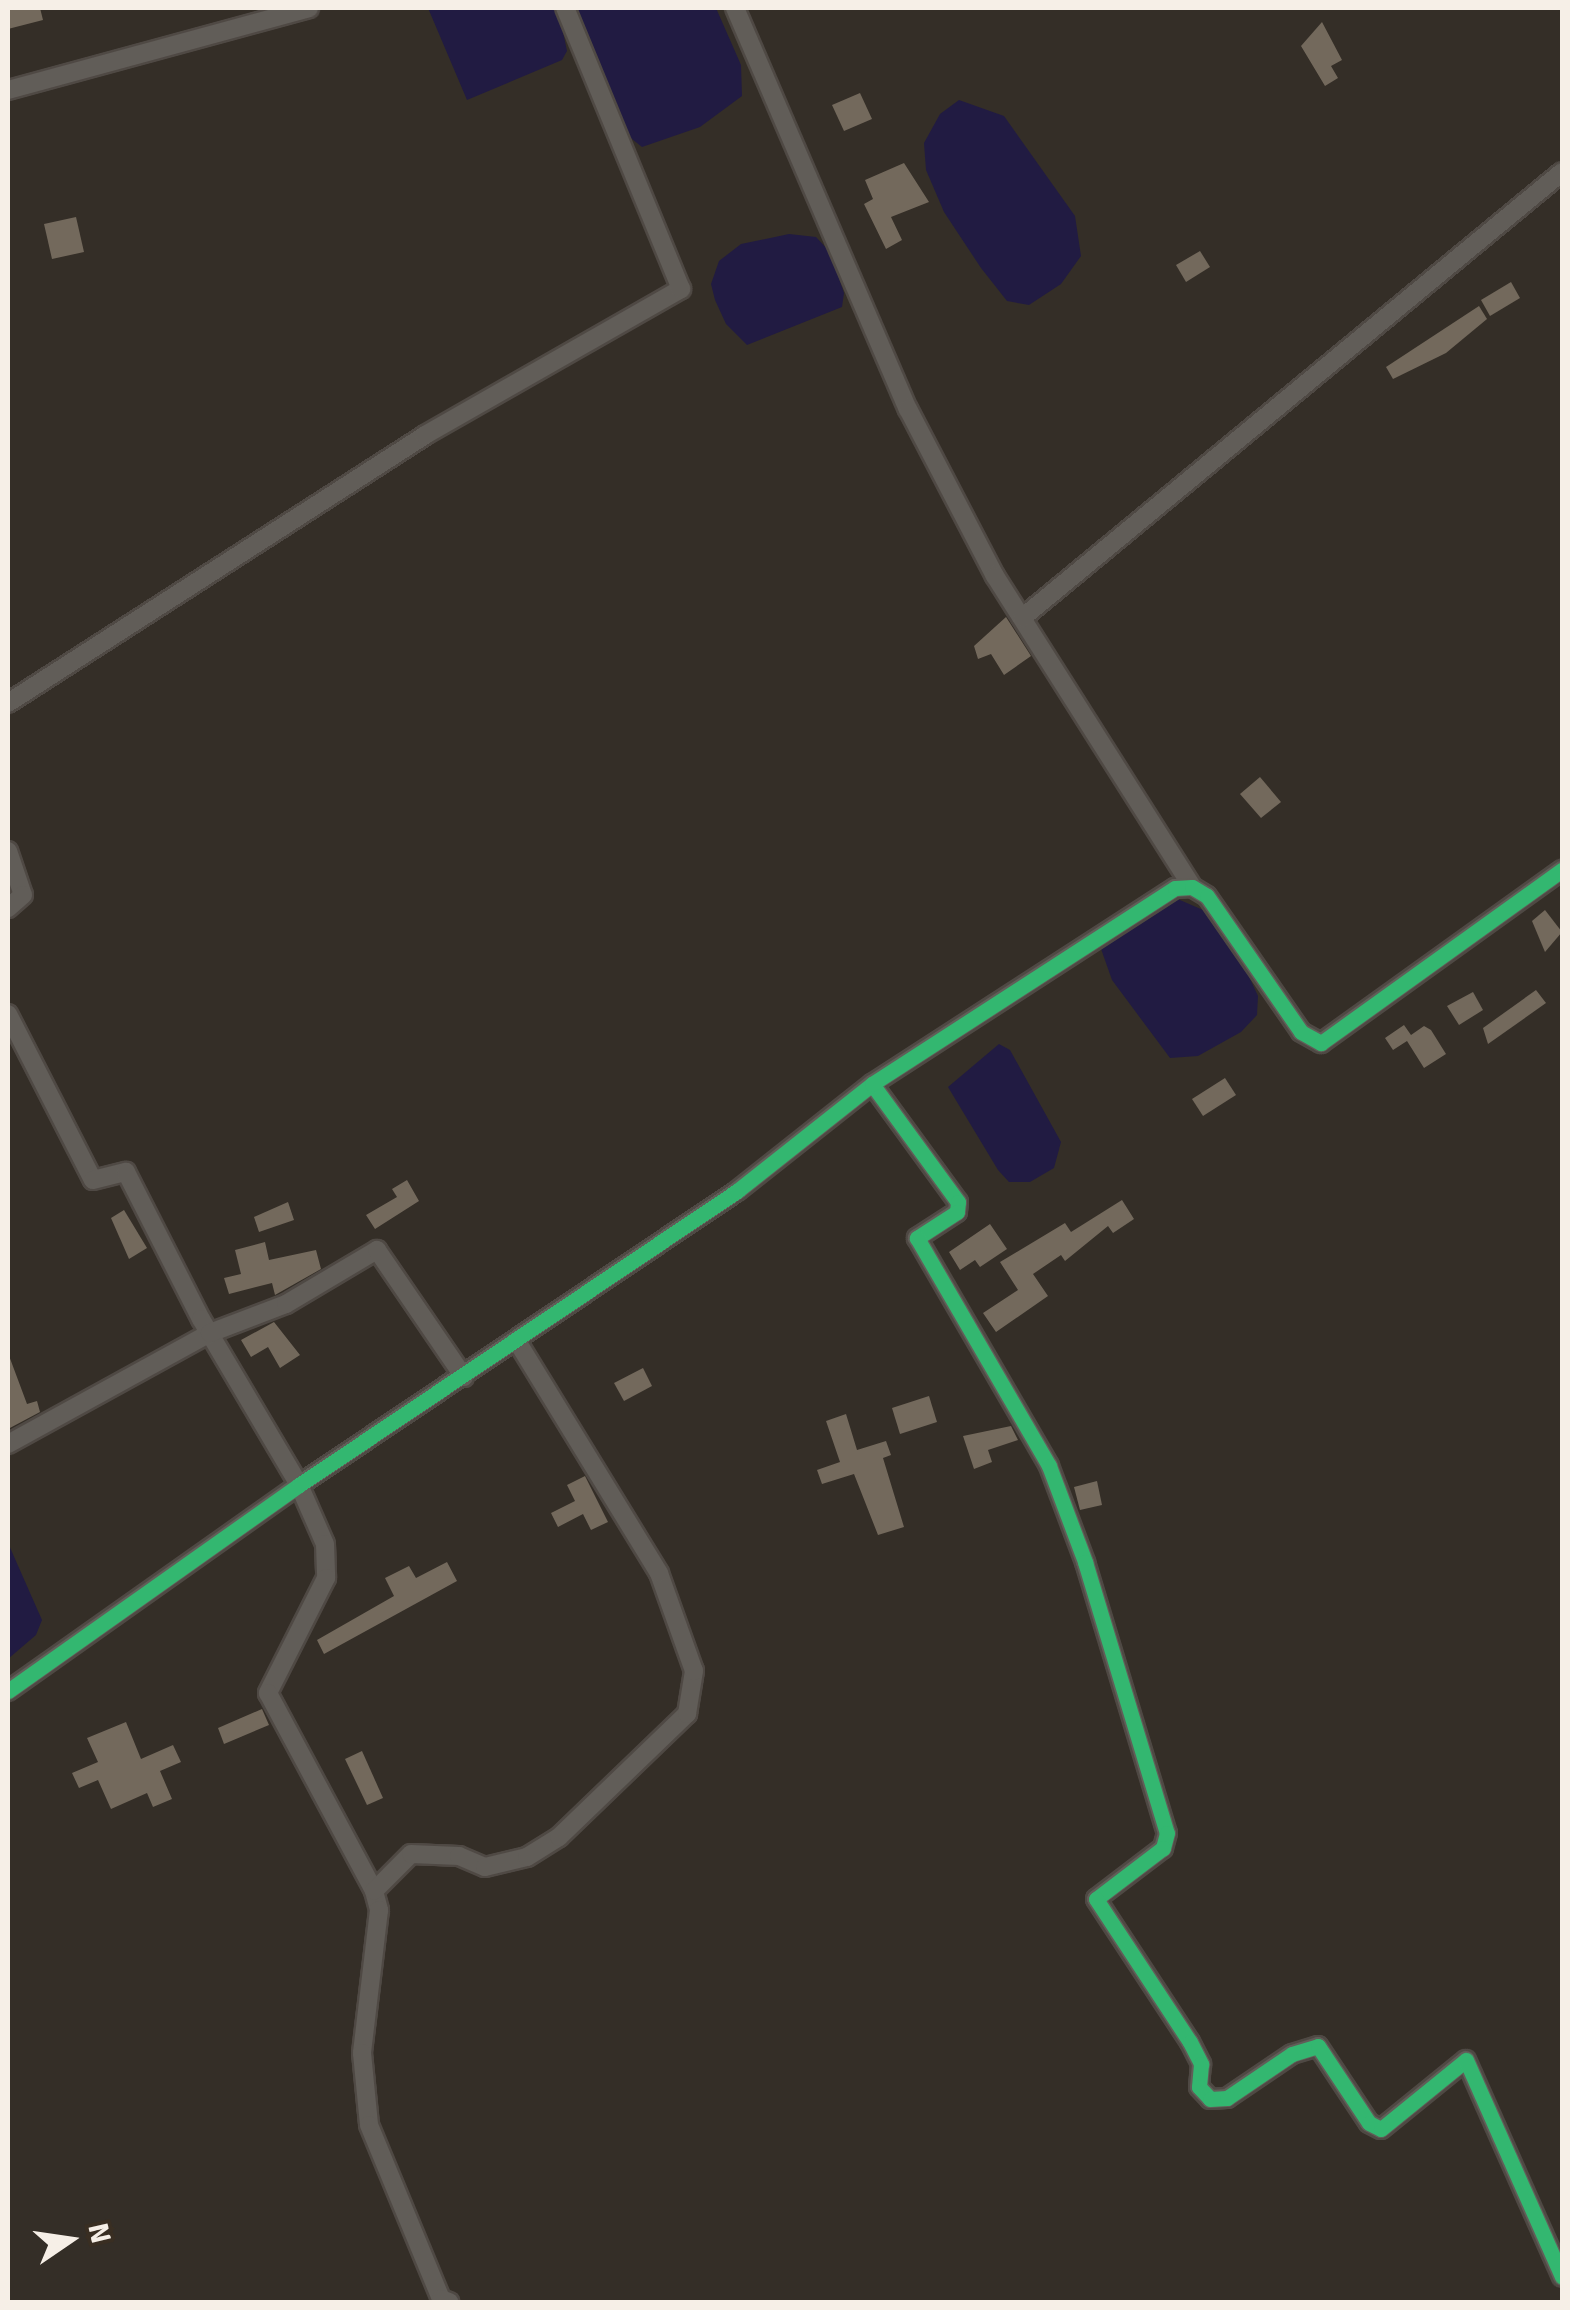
<!DOCTYPE html>
<style>
body{margin:0}
#map{position:relative;width:1570px;height:2310px;overflow:hidden;background:#342e27;font-family:Signika,sans-serif}
div>[style]{position:absolute}
[style*='--x']{left:calc(var(--x)*1px);top:calc(var(--y)*1px);width:calc(var(--w)*1px);rotate:calc(var(--a)*1deg)}
.water>*{inset:0;background:#211b42}
.building>*{inset:0;background:#73695c}
.roads{filter:drop-shadow(2px 0 #4f4944) drop-shadow(-2px 0 #4f4944) drop-shadow(0 2px #4f4944) drop-shadow(0 -2px #4f4944)}
.street>*{height:18px;margin:-9px;padding:0 9px;transform-origin:9px;border-radius:9px;background:#615d58}
.cycleway>*{height:15px;margin:-7.5px;padding:0 7.5px;transform-origin:7.5px;border-radius:7.5px;background:#33b770}
span{translate:-50% -50%;white-space:nowrap;text-align:center;line-height:1.15;-webkit-text-stroke:10px #392e22;paint-order:stroke}
.frame{position:absolute;inset:0;border:10px solid #f6efe7;pointer-events:none}
.north{position:absolute;left:20px;top:2190px;width:100px;height:100px;-webkit-text-stroke:8px #392e22;paint-order:stroke;rotate:77deg;font-size:28px;font-weight:700;line-height:40px;text-align:center;color:#f6efe7}
.north::after{content:'';display:block;margin:auto;width:35px;height:45px;background:#f6efe7;clip-path:polygon(50% 0,100% 100%,50% 72%,0 100%)}
</style>
<div id="map">
<div class="water">
<i style="clip-path:polygon(428px 8px,558px 8px,567px 51px,562px 60px,467px 100px)"></i>
<i style="clip-path:polygon(574px 8px,716px 8px,741px 65px,742px 96px,700px 127px,642px 147px,627px 135px)"></i>
<i style="clip-path:polygon(959px 100px,1004px 116px,1075px 216px,1081px 256px,1061px 284px,1029px 305px,1007px 301px,981px 268px,944px 212px,926px 170px,924px 143px,940px 114px)"></i>
<i style="clip-path:polygon(789px 234px,816px 237px,830px 252px,844px 293px,842px 307px,747px 345px,726px 324px,715px 300px,711px 284px,719px 261px,741px 244px)"></i>
<i style="clip-path:polygon(1173px 897px,1203px 910px,1235px 946px,1258px 996px,1257px 1015px,1241px 1032px,1198px 1056px,1170px 1058px,1112px 980px,1100px 946px)"></i>
<i style="clip-path:polygon(999px 1044px,1010px 1050px,1061px 1142px,1054px 1168px,1030px 1182px,1009px 1182px,998px 1170px,948px 1087px)"></i>
<i style="clip-path:polygon(8px 1543px,42px 1620px,36px 1635px,8px 1659px)"></i>
</div>
<div class="building">
<i style="clip-path:polygon(8px 8px,40px 8px,43px 20px,8px 29px)"></i>
<i style="clip-path:polygon(1322px 22px,1342px 60px,1331px 66px,1338px 78px,1325px 86px,1301px 46px)"></i>
<i style="clip-path:polygon(860px 93px,872px 119px,844px 131px,832px 105px)"></i>
<i style="clip-path:polygon(904px 163px,929px 202px,891px 217px,902px 240px,886px 249px,864px 204px,873px 199px,865px 180px)"></i>
<i style="clip-path:polygon(76px 217px,84px 252px,52px 259px,44px 224px)"></i>
<i style="clip-path:polygon(1200px 251px,1210px 267px,1186px 282px,1176px 265px)"></i>
<i style="clip-path:polygon(1511px 282px,1520px 298px,1490px 316px,1481px 300px)"></i>
<i style="clip-path:polygon(1479px 306px,1487px 319px,1446px 353px,1393px 379px,1386px 367px)"></i>
<i style="clip-path:polygon(1006px 617px,1031px 656px,1004px 675px,991px 654px,978px 659px,974px 646px)"></i>
<i style="clip-path:polygon(1260px 777px,1281px 802px,1261px 818px,1240px 794px)"></i>
<i style="clip-path:polygon(1545px 910px,1562px 932px,1545px 952px,1532px 921px)"></i>
<i style="clip-path:polygon(1536px 990px,1546px 1003px,1488px 1044px,1483px 1028px)"></i>
<i style="clip-path:polygon(1473px 992px,1483px 1010px,1459px 1025px,1447px 1006px)"></i>
<i style="clip-path:polygon(1404px 1025px,1411px 1035px,1424px 1026px,1431px 1030px,1446px 1054px,1424px 1068px,1407px 1041px,1393px 1050px,1385px 1038px)"></i>
<i style="clip-path:polygon(1225px 1078px,1236px 1095px,1203px 1116px,1192px 1099px)"></i>
<i style="clip-path:polygon(407px 1180px,419px 1201px,375px 1229px,366px 1215px,397px 1197px,392px 1189px)"></i>
<i style="clip-path:polygon(1122px 1200px,1134px 1219px,1113px 1233px,1108px 1226px,1065px 1261px,1061px 1255px,1033px 1274px,1048px 1296px,996px 1332px,983px 1313px,1018px 1290px,1000px 1262px,1065px 1223px,1071px 1232px)"></i>
<i style="clip-path:polygon(288px 1202px,294px 1220px,259px 1232px,254px 1217px)"></i>
<i style="clip-path:polygon(124px 1210px,147px 1248px,129px 1259px,111px 1218px)"></i>
<i style="clip-path:polygon(990px 1224px,1007px 1249px,980px 1267px,975px 1260px,960px 1270px,949px 1252px)"></i>
<i style="clip-path:polygon(265px 1242px,269px 1260px,316px 1250px,321px 1269px,275px 1295px,272px 1283px,229px 1294px,224px 1278px,241px 1274px,235px 1250px)"></i>
<i style="clip-path:polygon(274px 1322px,300px 1355px,280px 1368px,268px 1347px,251px 1357px,241px 1340px)"></i>
<i style="clip-path:polygon(8px 1353px,27px 1404px,37px 1401px,40px 1412px,8px 1429px)"></i>
<i style="clip-path:polygon(643px 1368px,652px 1386px,624px 1401px,614px 1383px)"></i>
<i style="clip-path:polygon(929px 1396px,937px 1422px,900px 1434px,892px 1408px)"></i>
<i style="clip-path:polygon(846px 1414px,857px 1450px,886px 1441px,891px 1455px,883px 1458px,904px 1527px,878px 1535px,854px 1474px,822px 1484px,817px 1470px,840px 1462px,826px 1421px)"></i>
<i style="clip-path:polygon(1011px 1426px,1018px 1440px,988px 1450px,992px 1462px,974px 1469px,963px 1436px)"></i>
<i style="clip-path:polygon(585px 1476px,608px 1522px,591px 1530px,583px 1514px,558px 1527px,551px 1513px,575px 1501px,567px 1485px)"></i>
<i style="clip-path:polygon(1097px 1481px,1102px 1505px,1080px 1510px,1074px 1487px)"></i>
<i style="clip-path:polygon(447px 1562px,457px 1581px,324px 1654px,317px 1640px,394px 1596px,385px 1578px,409px 1566px,416px 1578px)"></i>
<i style="clip-path:polygon(262px 1709px,269px 1725px,224px 1744px,218px 1728px)"></i>
<i style="clip-path:polygon(126px 1722px,141px 1759px,173px 1745px,181px 1762px,160px 1771px,172px 1799px,153px 1807px,147px 1793px,111px 1809px,98px 1780px,79px 1788px,72px 1773px,98px 1762px,87px 1738px)"></i>
<i style="clip-path:polygon(362px 1751px,383px 1798px,367px 1805px,345px 1759px)"></i>
</div>
<div class="roads">
<div class="street">
<i style="--x:735;--y:8;--w:437;--a:66.7"></i>
<i style="--x:908;--y:409;--w:188;--a:62.5"></i>
<i style="--x:995;--y:576;--w:368;--a:57.6"></i>
<i style="--x:8;--y:90;--w:312;--a:-15.2"></i>
<i style="--x:1022;--y:618;--w:700;--a:-39.55"></i>
<i style="--x:8;--y:703;--w:496;--a:-32.7"></i>
<i style="--x:425;--y:435;--w:295;--a:-29.7"></i>
<i style="--x:681;--y:289;--w:304;--a:-112.4"></i>
<i style="--x:8;--y:851;--w:46;--a:71.2"></i>
<i style="--x:23;--y:895;--w:20;--a:139"></i>
<i style="--x:8;--y:1014;--w:186;--a:62.9"></i>
<i style="--x:93;--y:1180;--w:34;--a:-14"></i>
<i style="--x:126;--y:1172;--w:165;--a:63"></i>
<i style="--x:201;--y:1319;--w:193;--a:59.4"></i>
<i style="--x:299;--y:1485;--w:64;--a:66.2"></i>
<i style="--x:325;--y:1544;--w:34;--a:88"></i>
<i style="--x:326;--y:1578;--w:129;--a:116.8"></i>
<i style="--x:268;--y:1693;--w:225;--a:61.8"></i>
<i style="--x:374;--y:1891;--w:20;--a:75"></i>
<i style="--x:379;--y:1910;--w:144;--a:96.8"></i>
<i style="--x:362;--y:2053;--w:72;--a:84.4"></i>
<i style="--x:369;--y:2125;--w:188;--a:67.5"></i>
<i style="--x:441;--y:2299;--w:9;--a:21"></i>
<i style="--x:872;--y:1084;--w:146;--a:53.9"></i>
<i style="--x:958;--y:1202;--w:10;--a:96"></i>
<i style="--x:957;--y:1212;--w:48;--a:147"></i>
<i style="--x:917;--y:1238;--w:263;--a:59.9"></i>
<i style="--x:1049;--y:1466;--w:103;--a:69.4"></i>
<i style="--x:1085;--y:1562;--w:283;--a:73.2"></i>
<i style="--x:1167;--y:1833;--w:16;--a:105"></i>
<i style="--x:1163;--y:1848;--w:84;--a:142.7"></i>
<i style="--x:1096;--y:1899;--w:171;--a:56.7"></i>
<i style="--x:1190;--y:2042;--w:25;--a:63"></i>
<i style="--x:1201;--y:2064;--w:23;--a:95"></i>
<i style="--x:1199;--y:2087;--w:16;--a:47"></i>
<i style="--x:1210;--y:2099;--w:17;--a:-3"></i>
<i style="--x:1227;--y:2098;--w:78;--a:-34.1"></i>
<i style="--x:1292;--y:2054;--w:27;--a:-17"></i>
<i style="--x:1318;--y:2046;--w:92;--a:56.5"></i>
<i style="--x:1369;--y:2123;--w:13;--a:27"></i>
<i style="--x:1381;--y:2129;--w:109;--a:-39.1"></i>
<i style="--x:1466;--y:2060;--w:237;--a:66.1"></i>
<i style="--x:8;--y:1444;--w:230;--a:-28.8"></i>
<i style="--x:210;--y:1333;--w:81;--a:-20.9"></i>
<i style="--x:286;--y:1304;--w:106;--a:-30.7"></i>
<i style="--x:377;--y:1250;--w:154;--a:55.6"></i>
<i style="--x:8;--y:1691;--w:357;--a:-35.3"></i>
<i style="--x:299;--y:1485;--w:528;--a:-33.87"></i>
<i style="--x:737;--y:1191;--w:172;--a:-38.4"></i>
<i style="--x:872;--y:1084;--w:361;--a:-32.9"></i>
<i style="--x:1175;--y:888;--w:17;--a:-3"></i>
<i style="--x:1192;--y:887;--w:17;--a:31"></i>
<i style="--x:1207;--y:896;--w:165;--a:55.3"></i>
<i style="--x:1301;--y:1032;--w:23;--a:29"></i>
<i style="--x:1321;--y:1043;--w:297;--a:-35.7"></i>
<i style="--x:374;--y:1891;--w:52;--a:-45"></i>
<i style="--x:411;--y:1854;--w:48;--a:2.4"></i>
<i style="--x:459;--y:1856;--w:28;--a:23"></i>
<i style="--x:485;--y:1867;--w:43;--a:-13.4"></i>
<i style="--x:527;--y:1857;--w:38;--a:-32"></i>
<i style="--x:559;--y:1837;--w:178;--a:-43.9"></i>
<i style="--x:687;--y:1714;--w:44;--a:-80.8"></i>
<i style="--x:694;--y:1671;--w:104;--a:-109.7"></i>
<i style="--x:659;--y:1573;--w:272;--a:-121.5"></i>
</div>
</div>
<div class="cycleway">
<i style="--x:872;--y:1084;--w:146;--a:53.9"></i>
<i style="--x:958;--y:1202;--w:10;--a:96"></i>
<i style="--x:957;--y:1212;--w:48;--a:147"></i>
<i style="--x:917;--y:1238;--w:263;--a:59.9"></i>
<i style="--x:1049;--y:1466;--w:103;--a:69.4"></i>
<i style="--x:1085;--y:1562;--w:283;--a:73.2"></i>
<i style="--x:1167;--y:1833;--w:16;--a:105"></i>
<i style="--x:1163;--y:1848;--w:84;--a:142.7"></i>
<i style="--x:1096;--y:1899;--w:171;--a:56.7"></i>
<i style="--x:1190;--y:2042;--w:25;--a:63"></i>
<i style="--x:1201;--y:2064;--w:23;--a:95"></i>
<i style="--x:1199;--y:2087;--w:16;--a:47"></i>
<i style="--x:1210;--y:2099;--w:17;--a:-3"></i>
<i style="--x:1227;--y:2098;--w:78;--a:-34.1"></i>
<i style="--x:1292;--y:2054;--w:27;--a:-17"></i>
<i style="--x:1318;--y:2046;--w:92;--a:56.5"></i>
<i style="--x:1369;--y:2123;--w:13;--a:27"></i>
<i style="--x:1381;--y:2129;--w:109;--a:-39.1"></i>
<i style="--x:1466;--y:2060;--w:237;--a:66.1"></i>
<i style="--x:8;--y:1691;--w:357;--a:-35.3"></i>
<i style="--x:299;--y:1485;--w:528;--a:-33.87"></i>
<i style="--x:737;--y:1191;--w:172;--a:-38.4"></i>
<i style="--x:872;--y:1084;--w:361;--a:-32.9"></i>
<i style="--x:1175;--y:888;--w:17;--a:-3"></i>
<i style="--x:1192;--y:887;--w:17;--a:31"></i>
<i style="--x:1207;--y:896;--w:165;--a:55.3"></i>
<i style="--x:1301;--y:1032;--w:23;--a:29"></i>
<i style="--x:1321;--y:1043;--w:297;--a:-35.7"></i>
</div>
<div class="frame"></div>
<div class="north">N</div>
</div>
